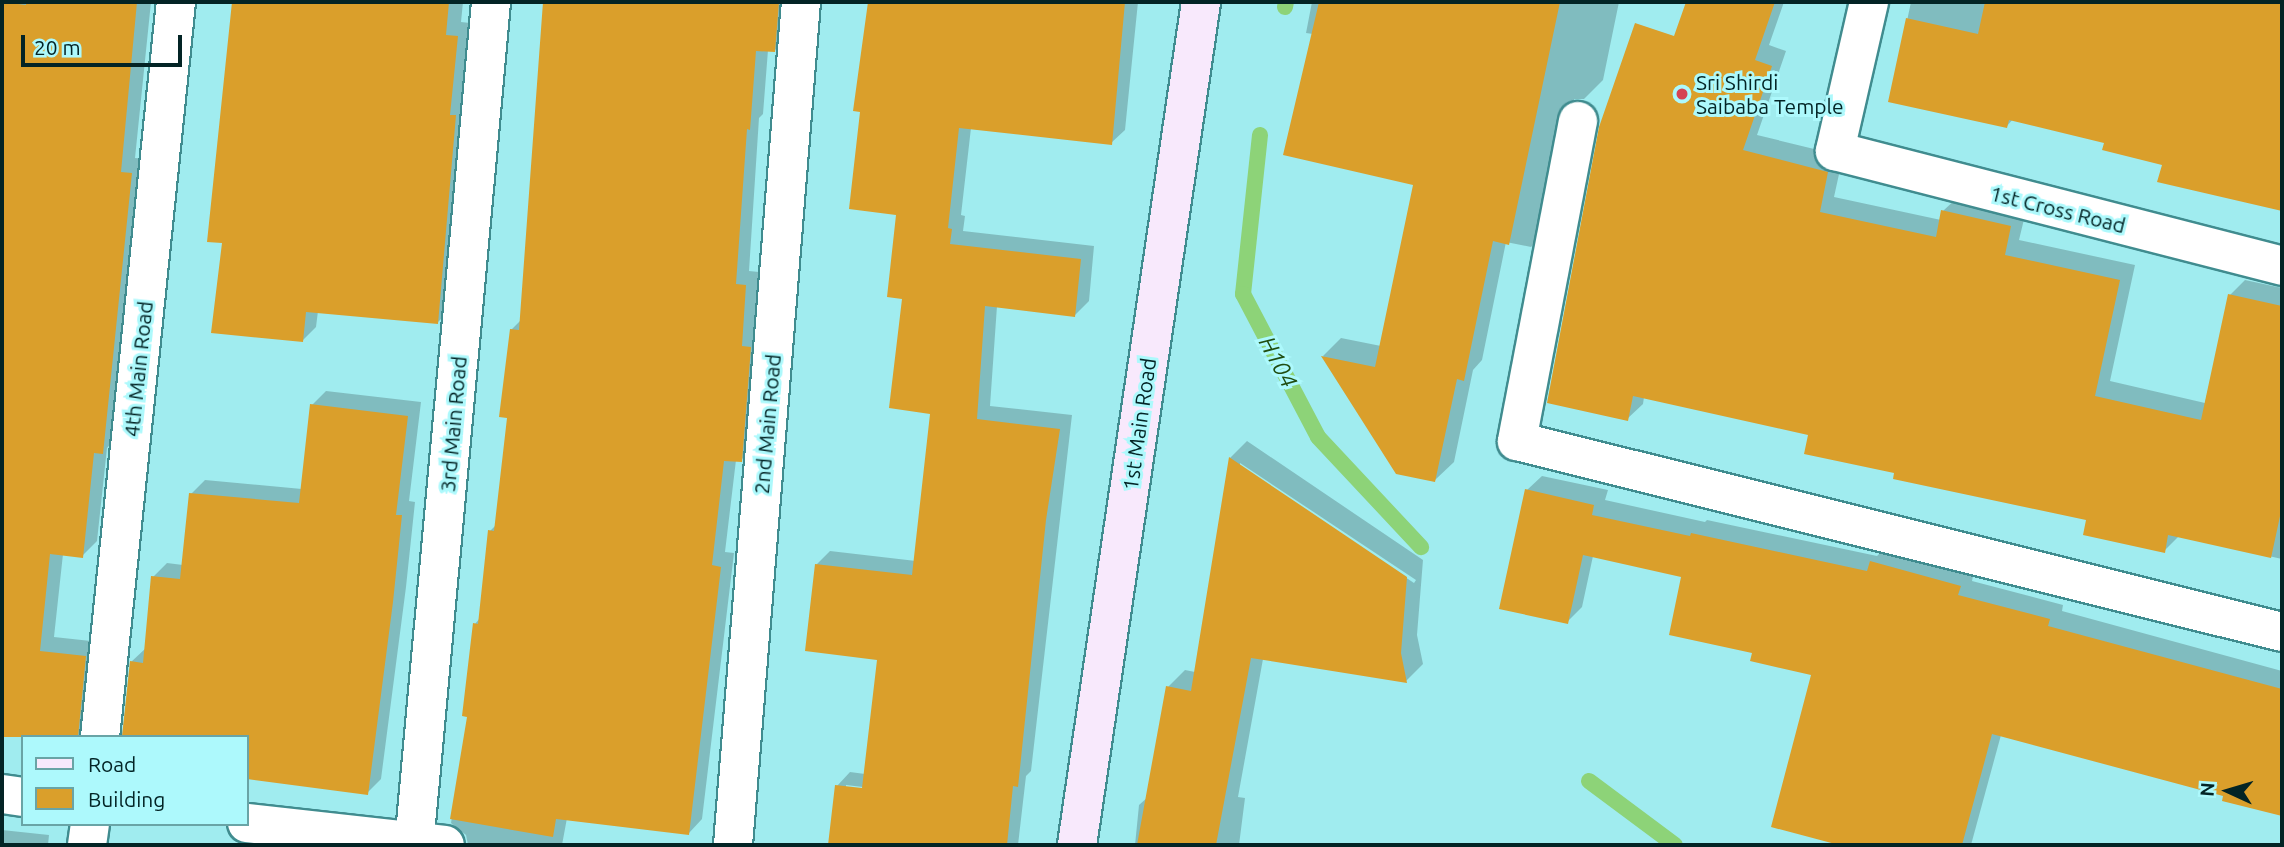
<!DOCTYPE html>
<style>
body{margin:0}
#map{position:relative;width:2284px;height:847px;overflow:hidden;background:#a0ecef;font-family:Ubuntu,sans-serif}
div>[style]{position:absolute}
[style*='--x']{left:calc(var(--x)*1px);top:calc(var(--y)*1px);width:calc(var(--w)*1px);rotate:calc(var(--a)*1deg)}
.shadow>*{inset:0;background:#0003}
.stream>*{height:16px;margin:-8px;padding:0 8px;transform-origin:8px;border-radius:8px;background:#8dd378}
.building>*{inset:0;background:#da9f2b}
.roads{filter:drop-shadow(2px 0 #408c8f) drop-shadow(-2px 0 #408c8f) drop-shadow(0 2px #408c8f) drop-shadow(0 -2px #408c8f)}
.street>*{height:38px;margin:-19px;padding:0 19px;transform-origin:19px;border-radius:19px;background:#fff}
.secondary>*{height:38px;margin:-19px;padding:0 19px;transform-origin:19px;border-radius:19px;background:#f8e9fc}
.dots>*{width:19px;height:19px;translate:-50% -50%;box-sizing:border-box;border:4px solid #adf9fc;border-radius:50%}
span{translate:-50% -50%;white-space:nowrap;text-align:center;line-height:1.15;-webkit-text-stroke:6px #adf9fc;paint-order:stroke}
.poi-label{font-size:21px;color:#032425}
.left{translate:0 -50%;text-align:left}
.street-label{font-size:21px;color:#032425}
.water-label{font-size:23px;color:#204d10;font-style:italic}
.frame{position:absolute;inset:0;border:4px solid #032425;pointer-events:none}
.legend{position:absolute;left:21px;top:735px;width:228px;height:91px;box-sizing:border-box;background:#adf9fc;border:2px solid #69a4a6;margin:0;padding:9px 12px;list-style:none;font-size:21px;color:#032425}
.legend li{display:flex;align-items:center;gap:14px;height:35px}
.legend b{width:35px;border:2px solid #69a4a6}
.north{position:absolute;left:2193px;top:756px;width:70px;height:70px;-webkit-text-stroke:5px #adf9fc;paint-order:stroke;rotate:274deg;font-size:19px;font-weight:700;line-height:28px;text-align:center;color:#032425}
.north::after{content:'';display:block;margin:auto;width:24px;height:32px;background:#032425;clip-path:polygon(50% 0,100% 100%,50% 72%,0 100%)}
.scale{position:absolute;left:21px;top:35px;width:161px;height:32px;box-sizing:border-box;border:4px solid #032425;border-top:0;padding-left:9px;font-size:21px;line-height:24px;white-space:nowrap;color:#032425;-webkit-text-stroke:5px #adf9fc;paint-order:stroke}
</style>
<div id="map">
<div class="shadow">
<i style="clip-path:polygon(2px 2px,151px 2px,135px 158px,146px 159px,117px 437px,107px 448px,97px 541px,82px 556px,63px 554px,54px 637px,100px 642px,85px 737px,2px 734px)"></i>
<i style="clip-path:polygon(234px 2px,463px 2px,461px 22px,470px 23px,452px 308px,438px 322px,318px 311px,316px 327px,302px 341px,224px 242px,209px 240px)"></i>
<i style="clip-path:polygon(538px 2px,791px 2px,788px 37px,774px 51px,768px 50px,763px 114px,759px 118px,749px 271px,759px 272px,755px 333px,755px 446px,741px 460px,736px 460px,725px 552px,734px 553px,702px 819px,689px 833px,567px 818px,562px 845px,468px 845px,466px 835px,451px 823px,469px 715px,475px 624px,480px 618px,490px 531px,497px 524px,509px 416px,511px 330px,522px 319px,544px 2px)"></i>
<i style="clip-path:polygon(evenodd,869px 2px,1138px 2px,1125px 130px,1111px 143px,971px 128px,961px 215px,965px 216px,963px 231px,1094px 246px,1089px 301px,1075px 315px,997px 306px,990px 406px,1072px 415px,1031px 771px,1026px 776px,1018px 845px,830px 843px,837px 786px,850px 772px,865px 774px,879px 658px,816px 565px,830px 551px,916px 561px,932px 412px,904px 297px,898px 213px,862px 111px,855px 110px,869px 2px,846px 785px,871px 788px,870px 791px,846px 788px,846px 785px)"></i>
<i style="clip-path:polygon(1312px 2px,1619px 2px,1603px 80px,1584px 99px,1574px 99px,1549px 229px,1531px 247px,1506px 242px,1482px 360px,1473px 370px,1454px 462px,1435px 480px,1397px 473px,1323px 356px,1341px 338px,1381px 346px,1415px 183px,1313px 34px,1306px 33px)"></i>
<i style="clip-path:polygon(1688px 2px,1784px 2px,1769px 45px,1786px 51px,1757px 135px,1843px 156px,1834px 197px,1941px 220px,1943px 211px,1959px 196px,2026px 211px,2019px 240px,2135px 265px,2110px 381px,2205px 403px,2230px 295px,2245px 280px,2282px 288px,2282px 559px,2179px 536px,2164px 551px,2088px 518px,1810px 434px,1644px 397px,1643px 404px,1627px 419px,1607px 242px)"></i>
<i style="clip-path:polygon(1911px 2px,2282px 2px,2282px 210px,2160px 181px,2164px 164px,2106px 142px,2013px 119px,2007px 126px,1890px 101px)"></i>
<i style="clip-path:polygon(326px 391px,421px 402px,409px 501px,415px 502px,406px 587px,381px 779px,367px 793px,247px 778px,247px 737px,122px 737px,131px 662px,146px 648px,153px 577px,167px 563px,183px 565px,191px 494px,205px 480px,302px 489px,312px 405px)"></i>
<i style="clip-path:polygon(evenodd,1247px 441px,1423px 560px,1417px 635px,1423px 664px,1406px 681px,1263px 659px,1238px 797px,1245px 798px,1239px 845px,1135px 845px,1139px 805px,1148px 797px,1168px 687px,1185px 670px,1195px 672px,1230px 458px,1247px 441px,1240px 463px,1416px 580px,1414px 583px,1240px 467px,1240px 463px)"></i>
<i style="clip-path:polygon(1542px 476px,1608px 490px,1605px 500px,1705px 522px,1707px 520px,1877px 556px,1886px 547px,1974px 571px,1972px 581px,2063px 605px,2062px 611px,2282px 671px,2282px 815px,2224px 799px,2225px 795px,2001px 735px,1971px 845px,1845px 845px,1773px 826px,1814px 673px,1754px 652px,1684px 575px,1593px 556px,1582px 607px,1567px 622px,1527px 490px)"></i>
<i style="clip-path:polygon(2px 830px,49px 835px,48px 845px,2px 845px)"></i>
</div>
<div class="stream">
<i style="--x:1285;--y:7;--w:5;--a:-79"></i>
<i style="--x:1260;--y:135;--w:160;--a:96.1"></i>
<i style="--x:1243;--y:294;--w:161;--a:62.3"></i>
<i style="--x:1318;--y:437;--w:151;--a:46.9"></i>
<i style="--x:1589;--y:781;--w:107;--a:36.7"></i>
</div>
<div class="building">
<i style="clip-path:polygon(2px 2px,26px 5px,26px 2px,137px 2px,121px 172px,132px 173px,103px 454px,94px 453px,83px 558px,50px 554px,40px 651px,86px 656px,78px 737px,2px 737px)"></i>
<i style="clip-path:polygon(232px 2px,449px 2px,446px 35px,458px 36px,450px 115px,456px 115px,438px 324px,306px 312px,303px 342px,211px 333px,222px 243px,207px 242px)"></i>
<i style="clip-path:polygon(543px 2px,779px 2px,775px 52px,756px 51px,750px 130px,747px 129px,736px 284px,746px 285px,742px 346px,751px 347px,742px 462px,724px 461px,712px 565px,721px 567px,689px 835px,556px 819px,553px 837px,450px 819px,467px 717px,462px 716px,473px 623px,478px 624px,488px 530px,494px 531px,507px 418px,499px 417px,510px 329px,519px 330px)"></i>
<i style="clip-path:polygon(868px 2px,1125px 2px,1112px 145px,959px 128px,948px 228px,952px 229px,950px 244px,1081px 259px,1075px 317px,985px 306px,977px 419px,1060px 429px,1046px 520px,1018px 787px,1013px 786px,1007px 845px,828px 845px,835px 785px,862px 788px,877px 660px,805px 651px,815px 564px,912px 575px,930px 414px,889px 408px,902px 299px,887px 297px,896px 215px,849px 209px,860px 112px,853px 111px)"></i>
<i style="clip-path:polygon(1319px 2px,1560px 2px,1509px 245px,1493px 241px,1464px 381px,1457px 379px,1435px 482px,1396px 474px,1321px 356px,1375px 367px,1413px 185px,1283px 155px)"></i>
<i style="clip-path:polygon(1686px 2px,1775px 2px,1755px 60px,1772px 66px,1743px 150px,1828px 172px,1820px 212px,1936px 237px,1941px 210px,2011px 226px,2005px 255px,2120px 280px,2095px 396px,2201px 420px,2228px 294px,2282px 306px,2282px 507px,2271px 558px,2168px 535px,2165px 553px,2083px 535px,2086px 520px,1893px 479px,1894px 473px,1804px 454px,1808px 435px,1633px 396px,1628px 421px,1547px 403px,1599px 127px,1635px 23px,1674px 36px)"></i>
<i style="clip-path:polygon(1985px 2px,2282px 2px,2282px 211px,2157px 182px,2162px 165px,2102px 150px,2104px 143px,2009px 120px,2007px 128px,1888px 102px,1906px 18px,1978px 34px)"></i>
<i style="clip-path:polygon(310px 404px,408px 416px,396px 515px,402px 515px,393px 602px,368px 795px,247px 779px,247px 737px,122px 737px,130px 661px,143px 663px,151px 576px,180px 579px,189px 493px,299px 503px)"></i>
<i style="clip-path:polygon(1229px 457px,1407px 577px,1401px 653px,1407px 683px,1251px 658px,1216px 845px,1137px 845px,1166px 686px,1191px 691px)"></i>
<i style="clip-path:polygon(1525px 489px,1594px 505px,1592px 515px,1690px 536px,1691px 533px,1867px 571px,1870px 561px,1961px 586px,1958px 595px,2050px 619px,2048px 626px,2282px 689px,2282px 816px,2222px 801px,2223px 796px,1992px 734px,1962px 845px,1839px 845px,1771px 827px,1811px 675px,1750px 661px,1752px 653px,1669px 635px,1681px 577px,1583px 555px,1568px 624px,1499px 609px)"></i>
</div>
<div class="roads">
<div class="street">
<i style="--x:1869;--y:2;--w:153;--a:102.9"></i>
<i style="--x:1835;--y:151;--w:462;--a:14.4"></i>
<i style="--x:1578;--y:121;--w:326;--a:100.8"></i>
<i style="--x:1517;--y:441;--w:788;--a:14.02"></i>
<i style="--x:100;--y:737;--w:739;--a:-84.1"></i>
<i style="--x:2;--y:794;--w:21;--a:8"></i>
<i style="--x:247;--y:823;--w:199;--a:6.3"></i>
<i style="--x:87;--y:845;--w:21;--a:-82"></i>
<i style="--x:414;--y:845;--w:847;--a:-84.78"></i>
<i style="--x:733;--y:845;--w:846;--a:-85.39"></i>
</div>
<div class="secondary">
<i style="--x:1077;--y:845;--w:852;--a:-81.63"></i>
</div>
</div>
<div class="dots">
<i style="left:1682px;top:94px;background:#d54453"></i>
</div>
<div class="poi-label">
<span class="left" style="left:1696px;top:94px">Sri Shirdi<br>Saibaba Temple</span>
</div>
<div class="street-label">
<span style="left:2058px;top:209px;rotate:14deg">1st Cross Road</span>
<span style="left:138px;top:369px;rotate:-84deg">4th Main Road</span>
<span style="left:453px;top:424px;rotate:-85deg">3rd Main Road</span>
<span style="left:767px;top:424px;rotate:-85deg">2nd Main Road</span>
<span style="left:1139px;top:424px;rotate:-82deg">1st Main Road</span>
</div>
<div class="water-label">
<span style="left:1278px;top:362px;rotate:62deg">H104</span>
</div>
<div class="frame"></div>
<ul class="legend">
<li><b style="height:9px;background:#f8e9fc"></b>Road</li>
<li><b style="height:19px;background:#da9f2b"></b>Building</li>
</ul>
<div class="north">N</div>
<div class="scale">20 m</div>
</div>
